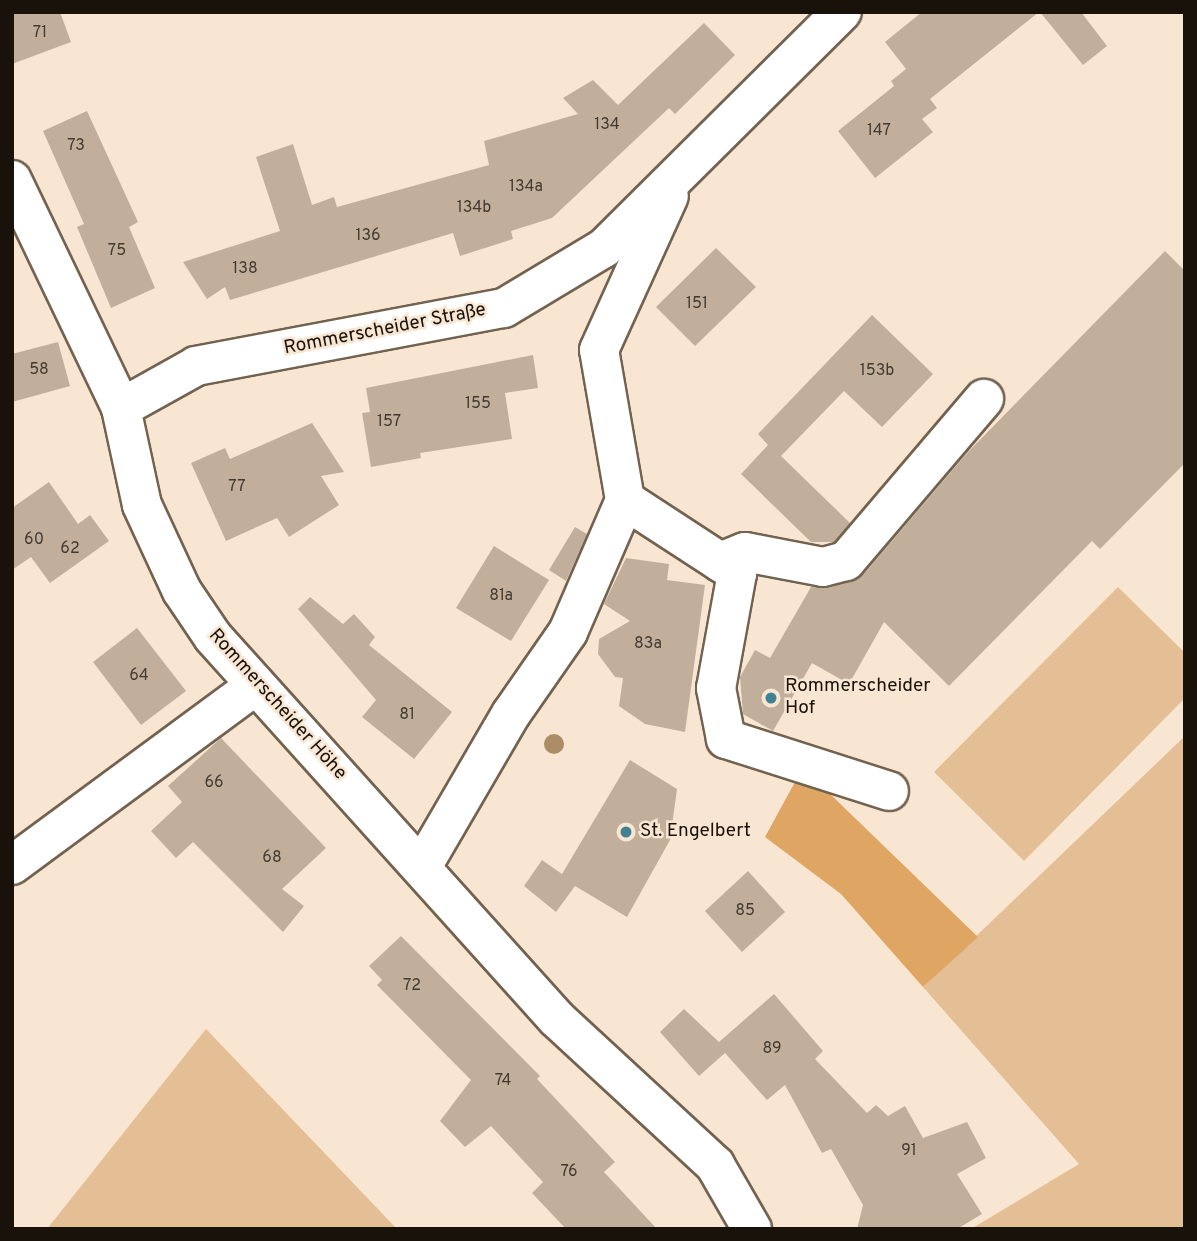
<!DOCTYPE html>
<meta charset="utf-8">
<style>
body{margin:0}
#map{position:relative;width:1197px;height:1241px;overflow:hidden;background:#f9e6d2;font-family:Overpass,sans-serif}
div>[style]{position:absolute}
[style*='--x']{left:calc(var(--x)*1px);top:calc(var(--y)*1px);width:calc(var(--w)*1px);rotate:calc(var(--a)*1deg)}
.green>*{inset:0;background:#e4be94}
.forest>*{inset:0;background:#dfa562}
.building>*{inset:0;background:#c1af9c}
.roads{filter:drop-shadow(2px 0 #726250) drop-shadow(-2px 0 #726250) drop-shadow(0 2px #726250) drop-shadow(0 -2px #726250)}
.minor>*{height:38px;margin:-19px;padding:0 19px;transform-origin:19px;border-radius:19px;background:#fff}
.trees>*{width:20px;height:20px;margin:-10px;border-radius:50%;background:#ab8e68}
.dots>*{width:19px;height:19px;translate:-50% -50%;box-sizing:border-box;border:4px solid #f9e6d2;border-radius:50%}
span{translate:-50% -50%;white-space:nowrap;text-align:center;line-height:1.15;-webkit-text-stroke:5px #f9e6d2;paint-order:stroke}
.number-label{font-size:16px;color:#42392f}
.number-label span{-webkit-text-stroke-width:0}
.street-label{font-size:19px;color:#18120b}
.poi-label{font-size:19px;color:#18120b}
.left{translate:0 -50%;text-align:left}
.frame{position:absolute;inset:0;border:14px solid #18120b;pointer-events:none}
</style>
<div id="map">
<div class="green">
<i style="clip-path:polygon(1118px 587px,1185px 653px,1185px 698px,1024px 861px,934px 772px)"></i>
<i style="clip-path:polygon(1185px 736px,1185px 1229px,971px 1229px,1079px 1164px,923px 987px)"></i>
<i style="clip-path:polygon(206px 1029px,397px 1229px,47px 1229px)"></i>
</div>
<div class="forest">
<i style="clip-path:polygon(795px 782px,828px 792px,978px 937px,923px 987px,841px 894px,765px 837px)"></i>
</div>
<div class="building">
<i style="clip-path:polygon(12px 12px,60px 12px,71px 42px,12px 64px)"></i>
<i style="clip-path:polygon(922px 12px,1039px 12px,930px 99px,937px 108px,922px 119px,933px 132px,875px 178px,838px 131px,894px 86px,891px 81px,906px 69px,885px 42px)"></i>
<i style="clip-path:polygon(1040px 12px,1081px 12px,1107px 46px,1083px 65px)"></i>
<i style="clip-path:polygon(704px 23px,735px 55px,675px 114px,669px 108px,552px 218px,511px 231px,513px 239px,460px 256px,453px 233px,230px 300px,225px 287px,207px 299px,183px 262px,280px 231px,256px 157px,293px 144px,312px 205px,334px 197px,337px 207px,489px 165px,484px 141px,578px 114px,563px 98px,593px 80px,618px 105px)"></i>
<i style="clip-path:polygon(87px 111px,138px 222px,129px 227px,155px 288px,111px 308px,77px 227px,84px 224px,43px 131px)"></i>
<i style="clip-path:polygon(716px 248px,756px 287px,695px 346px,656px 307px)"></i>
<i style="clip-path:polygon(1165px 251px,1185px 271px,1185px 463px,1100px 549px,1092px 541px,949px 686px,884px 622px,849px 684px,812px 663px,773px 731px,743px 714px,740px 677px,755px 650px,770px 658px,811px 587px,829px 588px,863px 575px,968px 452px)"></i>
<i style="clip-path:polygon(872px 315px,933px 374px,882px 427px,844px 391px,781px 456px,850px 523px,834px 542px,811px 542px,741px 474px,768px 445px,758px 434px)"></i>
<i style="clip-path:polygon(58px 342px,70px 386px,12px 402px,12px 354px)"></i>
<i style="clip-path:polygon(533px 355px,538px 388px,505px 393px,512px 439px,420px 453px,421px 458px,371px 467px,362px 413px,370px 412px,366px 388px)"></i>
<i style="clip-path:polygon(312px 423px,344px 472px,321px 476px,339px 505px,289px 537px,277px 518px,226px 541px,191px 463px,225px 448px,230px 459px)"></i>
<i style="clip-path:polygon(49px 482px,78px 524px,90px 515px,109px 541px,50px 583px,31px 557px,12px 570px,12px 508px)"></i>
<i style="clip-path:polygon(575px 527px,587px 534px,566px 581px,549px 570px)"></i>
<i style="clip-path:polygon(494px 546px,549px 580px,511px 641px,456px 608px)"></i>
<i style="clip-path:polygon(626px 558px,669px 564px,667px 580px,705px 585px,685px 732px,645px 724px,619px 706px,623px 678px,615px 677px,598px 654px,599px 639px,630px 621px,604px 604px)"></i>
<i style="clip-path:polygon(310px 597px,343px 624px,354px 614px,375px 637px,369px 645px,452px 712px,414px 759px,362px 717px,376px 700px,298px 609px)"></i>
<i style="clip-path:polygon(137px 628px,186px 691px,141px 725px,93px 662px)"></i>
<i style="clip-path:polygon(221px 738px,326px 848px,282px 889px,304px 906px,283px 932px,193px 842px,176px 858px,151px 831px,182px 802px,168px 786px)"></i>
<i style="clip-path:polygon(630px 760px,677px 789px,670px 840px,627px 917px,575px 886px,556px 912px,524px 886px,542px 860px,562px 874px)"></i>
<i style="clip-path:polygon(748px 871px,785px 912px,742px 952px,705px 911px)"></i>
<i style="clip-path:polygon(401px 936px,540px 1076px,537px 1079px,615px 1162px,604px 1172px,657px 1229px,566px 1229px,532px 1193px,543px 1182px,491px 1126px,465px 1147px,440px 1121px,471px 1080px,377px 985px,382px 980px,369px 966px)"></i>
<i style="clip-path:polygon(774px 994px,823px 1051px,815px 1059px,867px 1113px,876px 1105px,888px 1116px,905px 1106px,923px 1138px,967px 1122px,986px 1158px,957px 1174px,982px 1214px,957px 1229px,857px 1229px,863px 1205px,831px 1149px,822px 1153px,785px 1085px,767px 1100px,725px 1053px,699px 1076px,660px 1032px,684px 1009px,719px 1042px)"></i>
</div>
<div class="roads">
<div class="minor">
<i style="--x:12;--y:180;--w:253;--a:64.4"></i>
<i style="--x:121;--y:408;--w:99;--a:77.8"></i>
<i style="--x:142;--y:505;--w:95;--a:65.1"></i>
<i style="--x:182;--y:591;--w:55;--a:56"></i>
<i style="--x:213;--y:637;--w:514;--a:48"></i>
<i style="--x:557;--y:1019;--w:215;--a:42.7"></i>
<i style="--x:715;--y:1165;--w:74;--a:60"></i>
<i style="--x:121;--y:408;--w:86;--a:-29.2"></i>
<i style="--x:196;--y:366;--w:313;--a:-10.7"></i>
<i style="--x:504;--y:308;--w:117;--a:-31"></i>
<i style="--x:604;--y:248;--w:335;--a:-44.8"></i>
<i style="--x:625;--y:500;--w:134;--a:33.1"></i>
<i style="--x:737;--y:573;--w:117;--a:100.3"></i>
<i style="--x:716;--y:688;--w:52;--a:78.9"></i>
<i style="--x:726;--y:739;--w:171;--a:17.7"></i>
<i style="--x:720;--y:562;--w:27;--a:-22"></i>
<i style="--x:745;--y:552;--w:79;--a:10.9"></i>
<i style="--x:823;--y:567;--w:24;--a:-15"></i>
<i style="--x:846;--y:561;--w:213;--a:-49.6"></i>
<i style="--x:12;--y:865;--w:303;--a:-36.4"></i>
<i style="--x:423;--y:865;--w:175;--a:-59.8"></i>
<i style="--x:511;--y:714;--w:100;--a:-55.2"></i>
<i style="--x:568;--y:632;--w:144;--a:-66.6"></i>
<i style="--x:625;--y:500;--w:152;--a:-99.8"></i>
<i style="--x:599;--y:350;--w:169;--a:-65.6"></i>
</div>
</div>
<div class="trees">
<i style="left:554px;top:744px"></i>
</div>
<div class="dots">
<i style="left:771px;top:698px;background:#408194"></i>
<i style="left:626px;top:832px;background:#408194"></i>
</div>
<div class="number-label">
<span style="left:40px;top:33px">71</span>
<span style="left:607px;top:125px">134</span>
<span style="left:879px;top:131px">147</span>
<span style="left:76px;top:146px">73</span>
<span style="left:526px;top:187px">134a</span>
<span style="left:474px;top:208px">134b</span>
<span style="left:368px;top:236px">136</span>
<span style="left:117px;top:251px">75</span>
<span style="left:245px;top:269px">138</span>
<span style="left:697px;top:304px">151</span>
<span style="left:39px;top:370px">58</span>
<span style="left:877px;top:371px">153b</span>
<span style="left:478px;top:404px">155</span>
<span style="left:389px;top:422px">157</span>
<span style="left:237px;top:487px">77</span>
<span style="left:34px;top:540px">60</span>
<span style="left:70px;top:549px">62</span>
<span style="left:501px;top:596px">81a</span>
<span style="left:648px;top:644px">83a</span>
<span style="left:139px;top:676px">64</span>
<span style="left:407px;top:715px">81</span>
<span style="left:214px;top:783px">66</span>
<span style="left:272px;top:858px">68</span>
<span style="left:745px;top:911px">85</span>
<span style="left:412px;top:986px">72</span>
<span style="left:772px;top:1049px">89</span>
<span style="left:503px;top:1081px">74</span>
<span style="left:909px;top:1151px">91</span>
<span style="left:569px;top:1172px">76</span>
</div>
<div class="street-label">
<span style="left:385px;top:330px;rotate:-11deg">Rommerscheider Straße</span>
<span style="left:277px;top:705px;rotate:48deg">Rommerscheider Höhe</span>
</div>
<div class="poi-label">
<span class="left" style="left:785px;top:698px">Rommerscheider<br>Hof</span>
<span class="left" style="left:640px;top:832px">St. Engelbert</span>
</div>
<div class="frame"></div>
</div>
